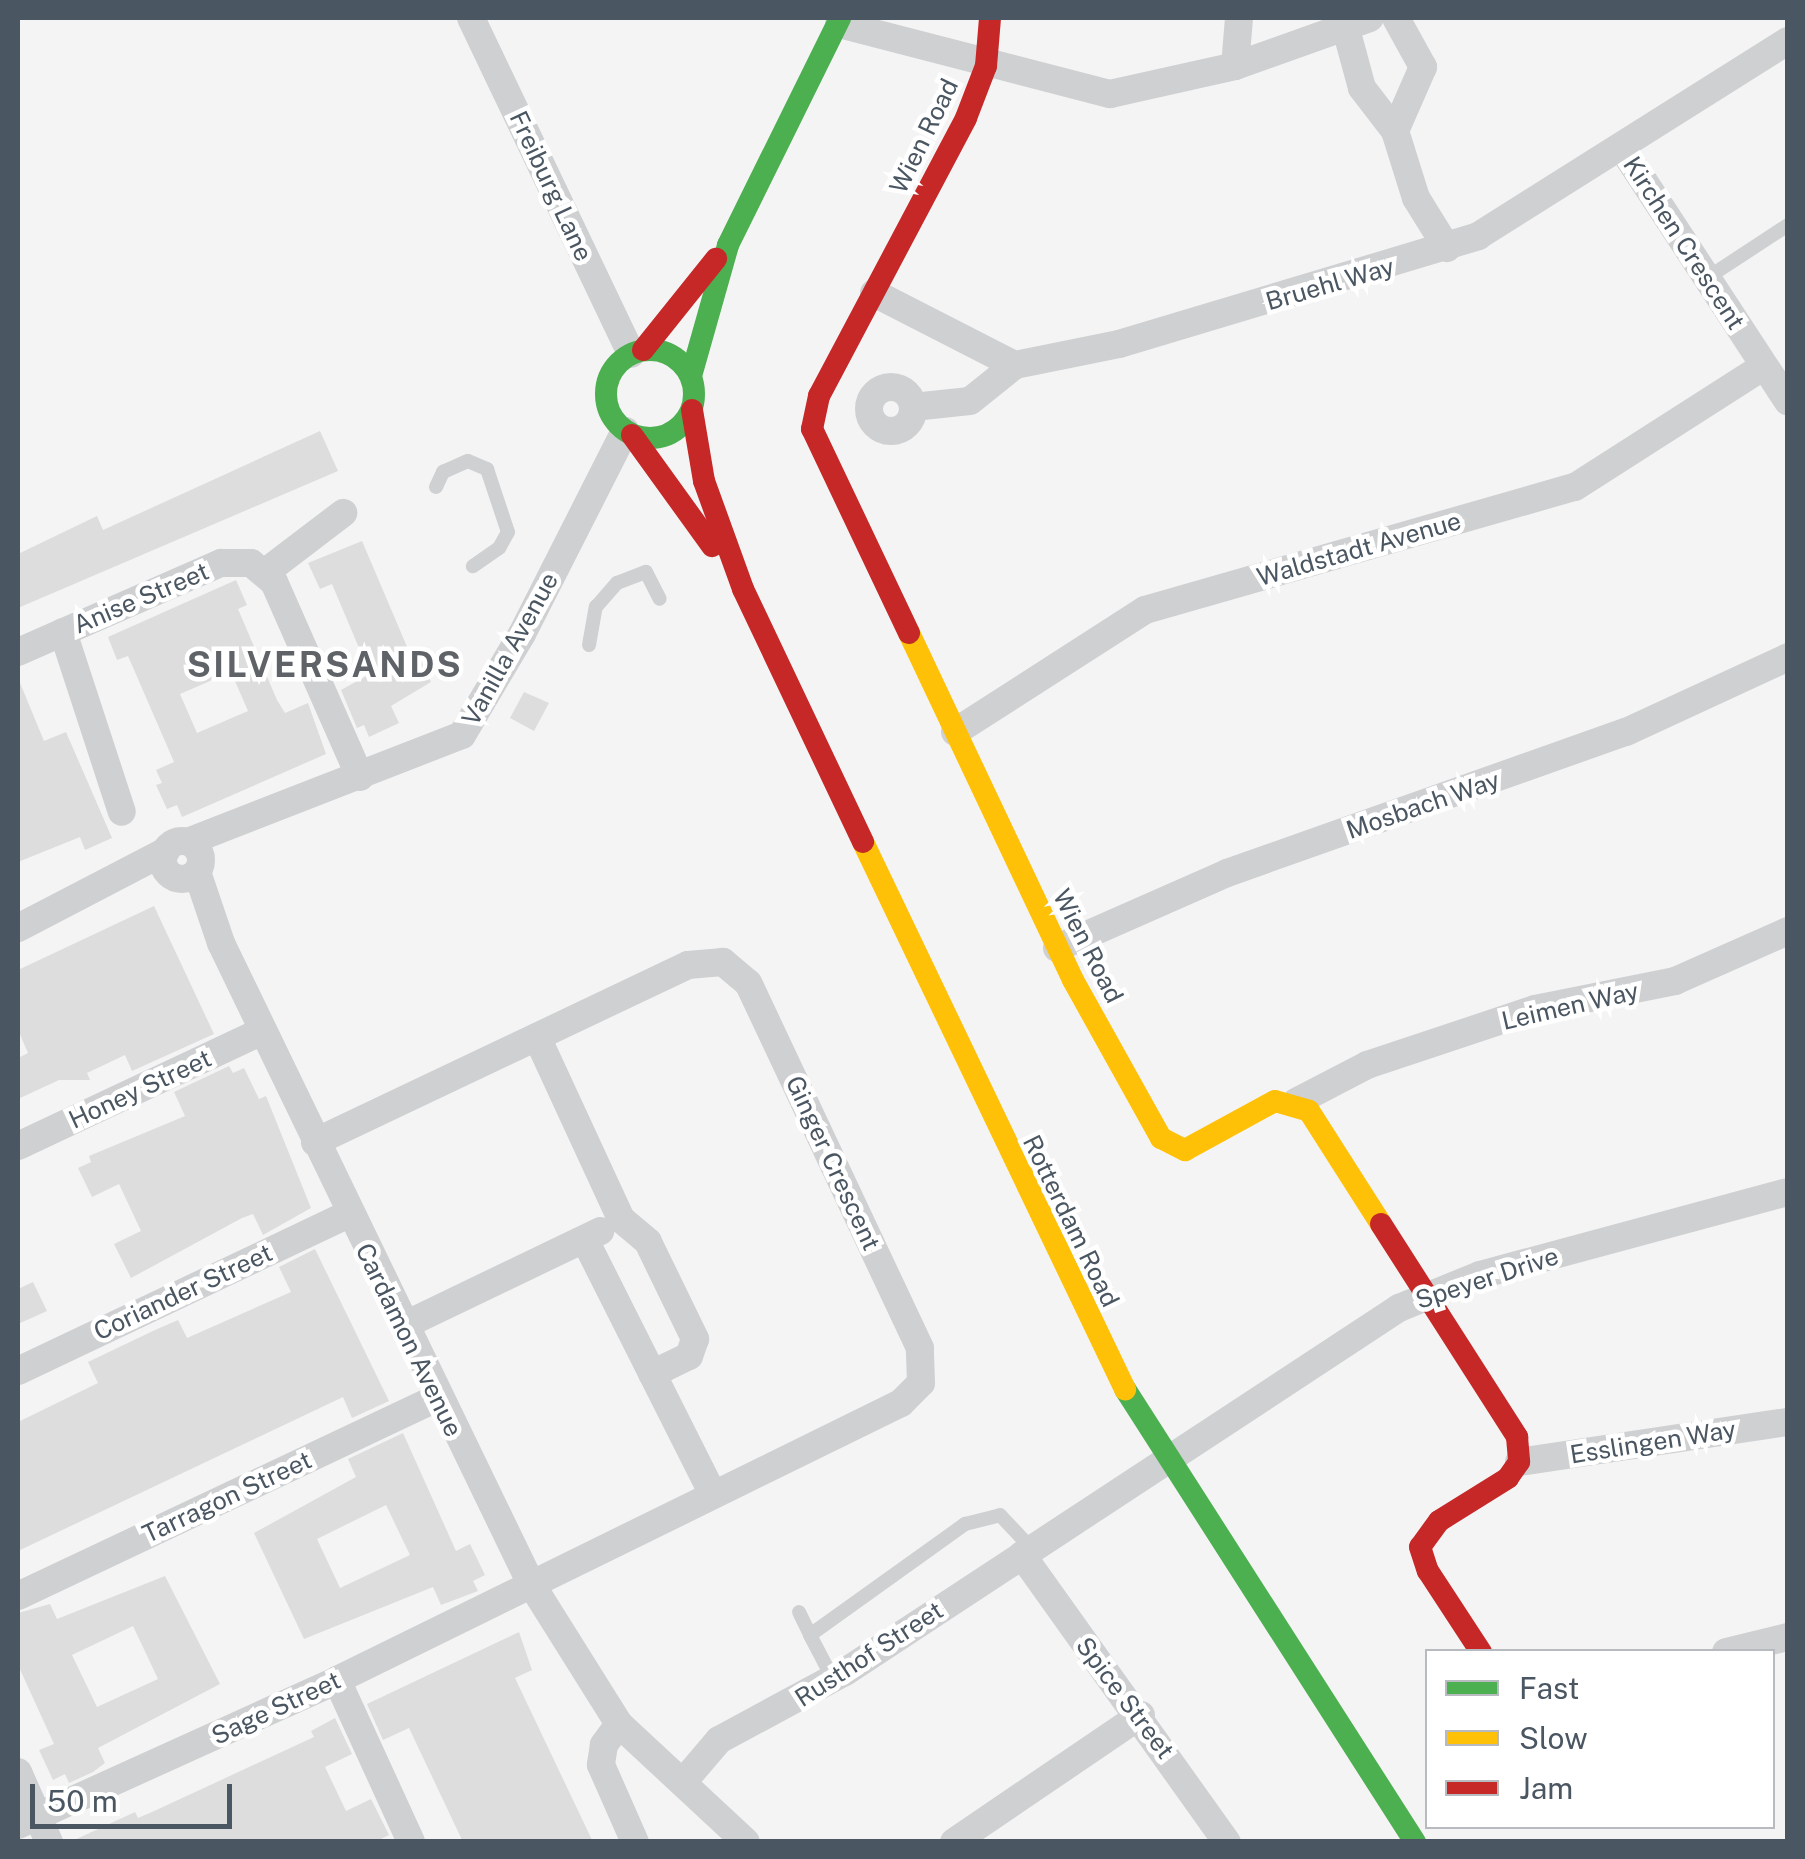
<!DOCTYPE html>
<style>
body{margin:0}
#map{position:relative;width:1805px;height:1859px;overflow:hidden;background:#f4f4f4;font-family:"Public Sans",sans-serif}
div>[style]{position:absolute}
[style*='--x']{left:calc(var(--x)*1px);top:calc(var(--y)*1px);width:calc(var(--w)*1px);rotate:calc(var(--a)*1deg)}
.building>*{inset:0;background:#ddddde}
.lane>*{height:14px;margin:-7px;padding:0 7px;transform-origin:7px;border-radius:7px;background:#ced0d2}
.street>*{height:28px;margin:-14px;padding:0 14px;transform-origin:14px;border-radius:14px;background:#ced0d2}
.street>.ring{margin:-14px;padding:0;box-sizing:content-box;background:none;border:28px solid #ced0d2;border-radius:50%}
.fast>*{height:22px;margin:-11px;padding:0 11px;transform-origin:11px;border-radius:11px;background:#4caf50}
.fast>.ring{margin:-11px;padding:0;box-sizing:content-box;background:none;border:22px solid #4caf50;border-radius:50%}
.slow>*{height:22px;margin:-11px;padding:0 11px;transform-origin:11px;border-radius:11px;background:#ffc107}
.jam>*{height:22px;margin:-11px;padding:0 11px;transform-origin:11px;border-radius:11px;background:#c62828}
span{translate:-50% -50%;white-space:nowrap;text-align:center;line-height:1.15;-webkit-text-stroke:9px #fff;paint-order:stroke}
.street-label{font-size:25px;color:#4a5661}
.district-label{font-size:35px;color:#5f6368;font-weight:700;letter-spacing:2.5px}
.frame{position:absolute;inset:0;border:20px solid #4a5661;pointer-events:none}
.legend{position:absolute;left:1425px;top:1649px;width:350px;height:180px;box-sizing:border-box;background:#fff;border:2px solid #b7bbc0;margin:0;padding:12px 18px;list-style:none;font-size:30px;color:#4a5661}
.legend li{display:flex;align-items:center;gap:20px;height:50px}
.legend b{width:50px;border:2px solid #b7bbc0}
.scale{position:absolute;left:30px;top:1784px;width:202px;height:45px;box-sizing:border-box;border:5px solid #4a5661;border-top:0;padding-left:12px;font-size:30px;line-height:35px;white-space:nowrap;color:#4a5661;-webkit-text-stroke:8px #fff;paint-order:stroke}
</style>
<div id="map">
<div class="building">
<i style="clip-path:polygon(320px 431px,338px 471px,18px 608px,18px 554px,97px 516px,103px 530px)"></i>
<i style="clip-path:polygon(362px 541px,411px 656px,418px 653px,431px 682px,391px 706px,399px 723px,369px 737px,364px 725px,357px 728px,341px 690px,370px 674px,332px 584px,320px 589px,308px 563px)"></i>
<i style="clip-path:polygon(evenodd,236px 580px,247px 605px,238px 609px,277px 700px,285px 713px,308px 703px,326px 754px,182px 817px,177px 805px,167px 809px,156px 785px,162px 783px,156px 770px,174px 762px,128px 656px,117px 660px,108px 637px,236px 580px,231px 672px,248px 711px,197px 733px,180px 694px,231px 672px)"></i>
<i style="clip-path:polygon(18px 678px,44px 741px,66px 732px,112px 838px,85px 850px,80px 837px,18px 862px)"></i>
<i style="clip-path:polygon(524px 692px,549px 703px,534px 731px,510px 718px)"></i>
<i style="clip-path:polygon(154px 906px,214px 1034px,132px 1071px,125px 1055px,87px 1073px,90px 1080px,59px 1080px,18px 1099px,18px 1058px,28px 1053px,18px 1030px,18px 970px)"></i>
<i style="clip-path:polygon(229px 1066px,233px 1073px,244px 1068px,259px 1099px,266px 1096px,311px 1208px,263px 1235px,253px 1214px,242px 1218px,131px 1278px,114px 1244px,141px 1231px,119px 1184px,92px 1197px,78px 1168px,91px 1162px,89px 1156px,185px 1116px,174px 1092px)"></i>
<i style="clip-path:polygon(315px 1249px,389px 1401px,352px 1418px,343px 1397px,18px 1551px,18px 1422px,98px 1383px,88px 1362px,155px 1330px,178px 1320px,187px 1338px,291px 1292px,279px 1267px)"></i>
<i style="clip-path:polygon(33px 1282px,47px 1311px,18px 1324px,18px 1289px)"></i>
<i style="clip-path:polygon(evenodd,403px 1433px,456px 1551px,470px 1544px,485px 1575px,473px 1581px,478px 1591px,441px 1605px,433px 1587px,304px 1639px,254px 1533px,356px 1477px,348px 1459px,403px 1433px,386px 1505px,410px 1555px,340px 1588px,317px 1539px,386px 1505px)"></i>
<i style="clip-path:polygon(evenodd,165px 1576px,220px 1684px,98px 1748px,105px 1763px,93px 1772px,69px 1783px,65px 1774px,53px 1780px,39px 1750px,54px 1744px,18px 1665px,18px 1613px,50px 1604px,57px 1619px,165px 1576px,133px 1626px,158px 1679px,97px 1707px,72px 1655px,133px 1626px)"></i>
<i style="clip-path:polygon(519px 1632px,532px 1670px,515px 1678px,593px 1842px,463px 1842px,409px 1728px,383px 1740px,367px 1704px)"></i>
<i style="clip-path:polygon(335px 1718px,352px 1754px,325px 1767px,346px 1811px,371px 1799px,389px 1835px,375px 1842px,70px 1842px,135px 1812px,138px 1818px,152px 1812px,314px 1737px,311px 1731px)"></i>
</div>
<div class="lane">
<i style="--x:1707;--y:278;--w:97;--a:-33.2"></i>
<i style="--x:436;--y:487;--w:17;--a:-65"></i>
<i style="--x:443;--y:472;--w:27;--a:-24"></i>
<i style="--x:468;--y:461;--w:21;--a:23"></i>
<i style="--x:487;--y:469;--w:66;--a:71.6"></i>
<i style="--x:508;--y:532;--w:18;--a:119"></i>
<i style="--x:499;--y:548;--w:32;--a:145"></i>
<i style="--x:589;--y:645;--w:39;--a:-80"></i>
<i style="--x:596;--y:607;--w:32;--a:-49"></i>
<i style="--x:617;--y:583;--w:31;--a:-21"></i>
<i style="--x:646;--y:572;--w:30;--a:63"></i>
<i style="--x:799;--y:1612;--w:25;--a:64"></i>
<i style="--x:833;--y:1679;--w:50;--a:-117.6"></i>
<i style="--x:810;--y:1635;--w:191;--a:-35.6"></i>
<i style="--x:965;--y:1524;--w:36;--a:-14"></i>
<i style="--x:1000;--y:1515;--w:47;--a:46.7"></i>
</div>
<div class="street">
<i style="--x:471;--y:18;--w:372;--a:64.5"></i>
<i style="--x:839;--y:24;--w:280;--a:14.5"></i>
<i style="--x:1110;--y:94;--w:128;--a:-12.6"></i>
<i style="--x:1235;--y:66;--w:143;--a:-19.6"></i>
<i style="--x:1346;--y:29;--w:61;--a:74.8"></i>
<i style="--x:1362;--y:88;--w:54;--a:52.5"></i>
<i style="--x:1395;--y:131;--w:70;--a:72.6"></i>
<i style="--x:1416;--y:198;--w:59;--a:58.2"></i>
<i style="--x:1235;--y:66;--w:48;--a:-85.2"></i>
<i style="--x:1395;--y:131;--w:70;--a:-66.4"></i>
<i style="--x:1423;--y:67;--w:56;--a:-118.9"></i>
<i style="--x:1622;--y:148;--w:303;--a:56.8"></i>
<i style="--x:874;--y:293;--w:158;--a:27.1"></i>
<i class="ring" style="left:869px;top:387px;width:16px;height:16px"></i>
<i style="--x:913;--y:407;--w:57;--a:-6"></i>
<i style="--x:970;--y:401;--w:58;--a:-38.7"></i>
<i style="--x:1015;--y:365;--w:106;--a:-11.4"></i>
<i style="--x:1119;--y:344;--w:375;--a:-16.7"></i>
<i style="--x:1478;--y:236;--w:366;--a:-32.2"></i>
<i style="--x:267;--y:571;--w:96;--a:-37.3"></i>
<i style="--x:63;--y:632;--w:189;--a:71.9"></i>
<i style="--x:18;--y:652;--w:222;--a:-23.7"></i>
<i style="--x:221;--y:563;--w:30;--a:0"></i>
<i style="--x:251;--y:563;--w:30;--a:40"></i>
<i style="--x:274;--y:582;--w:213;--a:66.2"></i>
<i style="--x:955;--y:732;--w:226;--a:-32.7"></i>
<i style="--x:1145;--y:610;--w:447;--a:-16"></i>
<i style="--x:1575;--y:487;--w:224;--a:-32.6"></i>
<i style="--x:190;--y:841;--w:292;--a:-21.3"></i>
<i style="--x:462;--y:735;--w:117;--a:-59.3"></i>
<i style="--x:522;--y:634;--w:228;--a:-63.1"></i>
<i class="ring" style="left:163px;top:841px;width:10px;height:10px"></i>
<i style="--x:197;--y:872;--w:75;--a:71.3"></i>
<i style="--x:221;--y:943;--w:710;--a:64.19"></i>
<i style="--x:530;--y:1582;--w:168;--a:57.9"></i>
<i style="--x:619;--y:1724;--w:173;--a:42.9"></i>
<i style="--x:18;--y:928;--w:167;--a:-27.5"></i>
<i style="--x:1057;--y:948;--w:186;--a:-23.8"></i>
<i style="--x:1227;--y:873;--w:423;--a:-19.5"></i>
<i style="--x:1626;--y:732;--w:179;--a:-24.8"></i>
<i style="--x:537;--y:1037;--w:200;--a:65.2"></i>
<i style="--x:621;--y:1219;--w:35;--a:40"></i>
<i style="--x:648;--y:1242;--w:108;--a:64.1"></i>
<i style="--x:695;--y:1339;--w:18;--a:109"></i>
<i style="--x:689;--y:1356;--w:41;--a:154.1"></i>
<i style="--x:1296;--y:1102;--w:80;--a:-27.5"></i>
<i style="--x:1367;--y:1065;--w:177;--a:-18.4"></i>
<i style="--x:1535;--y:1009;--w:143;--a:-11.3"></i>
<i style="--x:1675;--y:981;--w:124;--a:-23.9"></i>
<i style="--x:18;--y:1146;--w:270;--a:-25.2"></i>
<i style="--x:585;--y:1240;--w:281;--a:63.3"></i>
<i style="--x:403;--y:1326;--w:219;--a:-25.7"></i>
<i style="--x:18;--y:1371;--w:366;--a:-25.4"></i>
<i style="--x:1519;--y:1462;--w:272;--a:-8.5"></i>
<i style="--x:1022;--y:1555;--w:353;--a:54.5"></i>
<i style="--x:18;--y:1596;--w:463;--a:-25.3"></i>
<i style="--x:1726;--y:1652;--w:64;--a:-13.6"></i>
<i style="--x:337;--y:1680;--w:178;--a:65.4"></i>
<i style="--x:619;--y:1724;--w:26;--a:126"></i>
<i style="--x:604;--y:1745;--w:20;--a:99"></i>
<i style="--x:601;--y:1765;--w:84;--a:66.2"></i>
<i style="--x:18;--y:1772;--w:77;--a:66.1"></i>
<i style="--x:684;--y:1781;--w:54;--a:-49.5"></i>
<i style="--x:719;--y:1740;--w:143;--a:-28.4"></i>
<i style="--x:845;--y:1672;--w:663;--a:-33.31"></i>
<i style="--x:1399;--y:1308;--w:87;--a:-22.2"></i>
<i style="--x:1480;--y:1275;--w:319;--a:-15.1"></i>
<i style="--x:18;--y:1825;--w:350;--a:-24.4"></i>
<i style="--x:337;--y:1680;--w:628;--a:-26.16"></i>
<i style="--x:901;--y:1403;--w:28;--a:-45"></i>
<i style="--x:921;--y:1383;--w:35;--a:-92"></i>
<i style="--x:920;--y:1348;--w:403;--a:-115.2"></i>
<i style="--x:748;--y:983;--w:33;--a:-140"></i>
<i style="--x:723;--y:962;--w:35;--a:175"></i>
<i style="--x:688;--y:965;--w:413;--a:154.6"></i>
<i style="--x:954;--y:1842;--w:226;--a:-34.2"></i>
</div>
<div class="fast">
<i class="ring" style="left:606px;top:350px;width:66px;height:66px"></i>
<i style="--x:691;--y:376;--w:136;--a:-74.2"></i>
<i style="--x:728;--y:245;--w:253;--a:-63.7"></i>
<i style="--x:1125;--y:1389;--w:538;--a:57.37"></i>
</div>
<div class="slow">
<i style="--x:909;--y:633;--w:384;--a:64.7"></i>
<i style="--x:1073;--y:980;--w:181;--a:60.9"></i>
<i style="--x:1161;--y:1138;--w:27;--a:27"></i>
<i style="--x:1185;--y:1150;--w:102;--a:-28.6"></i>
<i style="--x:1275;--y:1101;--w:35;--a:16"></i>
<i style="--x:1309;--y:1111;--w:134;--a:57.5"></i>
<i style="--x:863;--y:842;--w:607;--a:64.41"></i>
</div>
<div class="jam">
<i style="--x:643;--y:350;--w:117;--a:-51.3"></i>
<i style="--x:692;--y:410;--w:72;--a:80.4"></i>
<i style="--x:704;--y:481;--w:115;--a:70.1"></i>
<i style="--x:743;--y:589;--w:280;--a:64.6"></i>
<i style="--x:632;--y:435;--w:137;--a:54.2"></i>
<i style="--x:909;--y:633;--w:226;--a:-115.4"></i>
<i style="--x:812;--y:429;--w:34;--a:-78"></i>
<i style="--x:819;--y:396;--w:314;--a:-62.1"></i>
<i style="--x:966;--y:118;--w:56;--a:-69"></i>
<i style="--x:986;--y:66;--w:48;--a:-85.2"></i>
<i style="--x:1381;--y:1224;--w:253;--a:57.4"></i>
<i style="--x:1517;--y:1437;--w:25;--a:85"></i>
<i style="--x:1519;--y:1462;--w:19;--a:125"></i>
<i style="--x:1508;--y:1478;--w:81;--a:148.1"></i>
<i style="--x:1439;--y:1521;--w:32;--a:126"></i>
<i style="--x:1420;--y:1547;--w:25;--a:72"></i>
<i style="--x:1428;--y:1571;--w:97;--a:56.8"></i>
</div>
<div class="street-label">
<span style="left:924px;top:136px;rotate:-64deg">Wien Road</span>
<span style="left:551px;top:186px;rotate:65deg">Freiburg Lane</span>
<span style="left:1684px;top:243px;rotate:57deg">Kirchen Crescent</span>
<span style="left:1330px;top:284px;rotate:-16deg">Bruehl Way</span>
<span style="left:1359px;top:549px;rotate:-16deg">Waldstadt Avenue</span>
<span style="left:141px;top:598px;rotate:-23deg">Anise Street</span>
<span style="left:510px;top:649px;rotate:-61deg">Vanilla Avenue</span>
<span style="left:1423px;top:805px;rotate:-19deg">Mosbach Way</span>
<span style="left:1088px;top:946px;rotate:63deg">Wien Road</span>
<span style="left:1570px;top:1006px;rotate:-13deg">Leimen Way</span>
<span style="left:140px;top:1089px;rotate:-25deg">Honey Street</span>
<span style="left:833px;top:1163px;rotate:65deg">Ginger Crescent</span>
<span style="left:1071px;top:1221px;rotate:64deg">Rotterdam Road</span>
<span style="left:1487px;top:1278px;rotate:-18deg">Speyer Drive</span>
<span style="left:183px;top:1292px;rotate:-25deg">Coriander Street</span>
<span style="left:409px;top:1340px;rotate:64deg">Cardamon Avenue</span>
<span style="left:1653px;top:1442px;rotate:-9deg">Esslingen Way</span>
<span style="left:227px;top:1497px;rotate:-25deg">Tarragon Street</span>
<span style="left:869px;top:1654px;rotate:-33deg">Rusthof Street</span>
<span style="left:1125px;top:1698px;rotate:53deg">Spice Street</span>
<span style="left:276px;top:1708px;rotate:-25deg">Sage Street</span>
</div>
<div class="district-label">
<span style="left:325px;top:665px">SILVERSANDS</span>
</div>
<div class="frame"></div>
<ul class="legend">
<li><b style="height:12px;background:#4caf50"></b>Fast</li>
<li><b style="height:12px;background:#ffc107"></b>Slow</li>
<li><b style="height:12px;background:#c62828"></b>Jam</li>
</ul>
<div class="scale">50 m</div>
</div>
